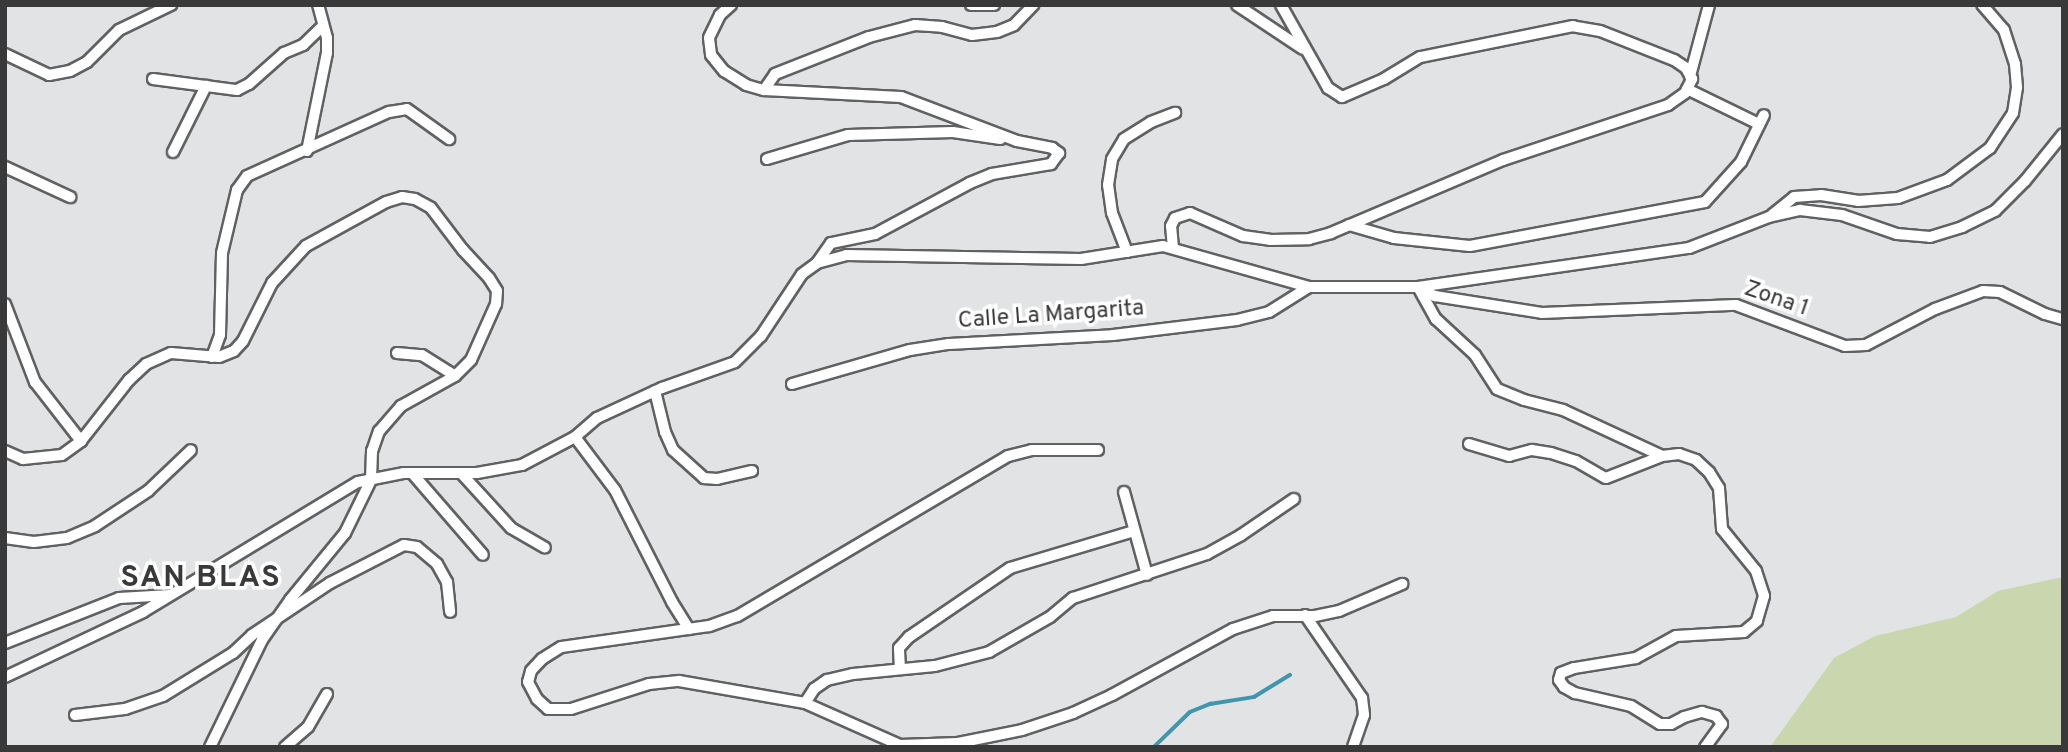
<!DOCTYPE html>
<style>
body{margin:0}
#map{position:relative;width:2068px;height:752px;overflow:hidden;background:#e2e3e4;font-family:Overpass,sans-serif}
div>[style]{position:absolute}
[style*='--x']{left:calc(var(--x)*1px);top:calc(var(--y)*1px);width:calc(var(--w)*1px);rotate:calc(var(--a)*1deg)}
.green>*{inset:0;background:#c9d6ae}
.stream>*{height:3.5px;margin:-1.75px;padding:0 1.75px;transform-origin:1.75px;border-radius:1.75px;background:#3f97ad}
.roads{filter:drop-shadow(2px 0 #606162) drop-shadow(-2px 0 #606162) drop-shadow(0 2px #606162) drop-shadow(0 -2px #606162)}
.minor>*{height:10px;margin:-5px;padding:0 5px;transform-origin:5px;border-radius:5px;background:#fff}
span{translate:-50% -50%;white-space:nowrap;text-align:center;line-height:1.15;-webkit-text-stroke:7px #fff;paint-order:stroke}
.street-label{font-size:23px;color:#39393a}
.district-label{font-size:30px;color:#39393a;font-weight:700;letter-spacing:2px}
.frame{position:absolute;inset:0;border:7px solid #39393a;pointer-events:none}
</style>
<div id="map">
<div class="green">
<i style="clip-path:polygon(2063px 577px,2063px 747px,1770px 747px,1834px 658px,1875px 636px,1956px 617px,1998px 591px)"></i>
</div>
<div class="stream">
<i style="--x:1154;--y:747;--w:50;--a:-44.2"></i>
<i style="--x:1190;--y:712;--w:22;--a:-22"></i>
<i style="--x:1210;--y:704;--w:45;--a:-9"></i>
<i style="--x:1254;--y:697;--w:42;--a:-31.4"></i>
</div>
<div class="roads">
<div class="minor">
<i style="--x:731;--y:5;--w:15;--a:138"></i>
<i style="--x:720;--y:15;--w:25;--a:116"></i>
<i style="--x:709;--y:38;--w:17;--a:83"></i>
<i style="--x:711;--y:55;--w:21;--a:51"></i>
<i style="--x:724;--y:71;--w:26;--a:32"></i>
<i style="--x:746;--y:85;--w:19;--a:16"></i>
<i style="--x:764;--y:90;--w:137;--a:2.9"></i>
<i style="--x:901;--y:97;--w:124;--a:20.8"></i>
<i style="--x:1017;--y:141;--w:36;--a:11"></i>
<i style="--x:1052;--y:148;--w:9;--a:36"></i>
<i style="--x:1059;--y:153;--w:14;--a:126"></i>
<i style="--x:1051;--y:164;--w:60;--a:170.4"></i>
<i style="--x:992;--y:174;--w:24;--a:158"></i>
<i style="--x:970;--y:183;--w:108;--a:151.8"></i>
<i style="--x:875;--y:234;--w:45;--a:168.4"></i>
<i style="--x:831;--y:243;--w:24;--a:125"></i>
<i style="--x:971;--y:5;--w:23;--a:0"></i>
<i style="--x:1237;--y:5;--w:79;--a:33.7"></i>
<i style="--x:5;--y:54;--w:49;--a:25.5"></i>
<i style="--x:49;--y:75;--w:21;--a:-11"></i>
<i style="--x:70;--y:71;--w:19;--a:-28"></i>
<i style="--x:87;--y:62;--w:45;--a:-45"></i>
<i style="--x:119;--y:30;--w:58;--a:-25.7"></i>
<i style="--x:1690;--y:76;--w:73;--a:-75"></i>
<i style="--x:153;--y:79;--w:85;--a:7.5"></i>
<i style="--x:237;--y:90;--w:13;--a:-27"></i>
<i style="--x:249;--y:84;--w:47;--a:-41.5"></i>
<i style="--x:284;--y:53;--w:21;--a:-23"></i>
<i style="--x:303;--y:45;--w:28;--a:-44"></i>
<i style="--x:1687;--y:89;--w:80;--a:25.9"></i>
<i style="--x:764;--y:90;--w:19;--a:-55"></i>
<i style="--x:775;--y:74;--w:101;--a:-21.5"></i>
<i style="--x:869;--y:37;--w:48;--a:-14.6"></i>
<i style="--x:915;--y:25;--w:27;--a:4"></i>
<i style="--x:942;--y:27;--w:31;--a:15"></i>
<i style="--x:972;--y:35;--w:25;--a:-7"></i>
<i style="--x:997;--y:32;--w:18;--a:-22"></i>
<i style="--x:1014;--y:25;--w:28;--a:-46"></i>
<i style="--x:307;--y:151;--w:100;--a:-78.5"></i>
<i style="--x:327;--y:53;--w:15;--a:-90"></i>
<i style="--x:327;--y:38;--w:34;--a:-105"></i>
<i style="--x:173;--y:152;--w:74;--a:-63.4"></i>
<i style="--x:767;--y:159;--w:84;--a:-16.5"></i>
<i style="--x:848;--y:135;--w:105;--a:-1.6"></i>
<i style="--x:953;--y:132;--w:48;--a:8.5"></i>
<i style="--x:5;--y:167;--w:72;--a:24.8"></i>
<i style="--x:1772;--y:215;--w:28;--a:-39"></i>
<i style="--x:1794;--y:197;--w:27;--a:-4"></i>
<i style="--x:1821;--y:195;--w:37;--a:9"></i>
<i style="--x:1858;--y:201;--w:40;--a:-4.3"></i>
<i style="--x:1898;--y:198;--w:52;--a:-20.2"></i>
<i style="--x:1947;--y:180;--w:54;--a:-36.7"></i>
<i style="--x:1990;--y:148;--w:42;--a:-56.7"></i>
<i style="--x:2013;--y:113;--w:26;--a:-81"></i>
<i style="--x:2017;--y:87;--w:23;--a:-95"></i>
<i style="--x:2015;--y:64;--w:36;--a:-108"></i>
<i style="--x:2004;--y:30;--w:33;--a:-131"></i>
<i style="--x:1349;--y:225;--w:47;--a:16.1"></i>
<i style="--x:1394;--y:238;--w:76;--a:6"></i>
<i style="--x:1470;--y:246;--w:239;--a:-10.6"></i>
<i style="--x:1705;--y:202;--w:54;--a:-48"></i>
<i style="--x:1741;--y:162;--w:52;--a:-63.9"></i>
<i style="--x:1173;--y:248;--w:22;--a:-95"></i>
<i style="--x:1171;--y:226;--w:9;--a:-63"></i>
<i style="--x:1175;--y:218;--w:16;--a:-18"></i>
<i style="--x:1190;--y:213;--w:58;--a:23.5"></i>
<i style="--x:1243;--y:236;--w:27;--a:8"></i>
<i style="--x:1270;--y:240;--w:39;--a:-1"></i>
<i style="--x:1309;--y:239;--w:23;--a:-15"></i>
<i style="--x:1331;--y:233;--w:187;--a:-23"></i>
<i style="--x:1503;--y:160;--w:174;--a:-18.4"></i>
<i style="--x:1668;--y:105;--w:21;--a:-35"></i>
<i style="--x:1685;--y:93;--w:16;--a:-63"></i>
<i style="--x:1692;--y:79;--w:13;--a:-119"></i>
<i style="--x:1686;--y:68;--w:14;--a:-146"></i>
<i style="--x:1674;--y:60;--w:79;--a:-158.6"></i>
<i style="--x:1600;--y:31;--w:27;--a:-170"></i>
<i style="--x:1573;--y:26;--w:156;--a:168.5"></i>
<i style="--x:1420;--y:57;--w:42;--a:148.6"></i>
<i style="--x:1384;--y:79;--w:46;--a:156.8"></i>
<i style="--x:1342;--y:97;--w:17;--a:-147"></i>
<i style="--x:1328;--y:88;--w:95;--a:-119.5"></i>
<i style="--x:1127;--y:252;--w:42;--a:-111"></i>
<i style="--x:1112;--y:213;--w:28;--a:-98"></i>
<i style="--x:1108;--y:185;--w:26;--a:-81"></i>
<i style="--x:1112;--y:159;--w:23;--a:-59"></i>
<i style="--x:1124;--y:139;--w:32;--a:-32"></i>
<i style="--x:1151;--y:122;--w:26;--a:-21"></i>
<i style="--x:1418;--y:287;--w:37;--a:61"></i>
<i style="--x:1436;--y:319;--w:53;--a:42.7"></i>
<i style="--x:1475;--y:355;--w:40;--a:57.1"></i>
<i style="--x:1497;--y:389;--w:29;--a:22"></i>
<i style="--x:1524;--y:400;--w:40;--a:14.4"></i>
<i style="--x:1563;--y:410;--w:109;--a:24.9"></i>
<i style="--x:1419;--y:288;--w:18;--a:27"></i>
<i style="--x:1435;--y:296;--w:108;--a:9"></i>
<i style="--x:1542;--y:313;--w:194;--a:-2.4"></i>
<i style="--x:1736;--y:305;--w:116;--a:20.6"></i>
<i style="--x:1845;--y:346;--w:21;--a:-3"></i>
<i style="--x:1866;--y:345;--w:78;--a:-27.6"></i>
<i style="--x:1935;--y:309;--w:51;--a:-20.6"></i>
<i style="--x:1983;--y:291;--w:17;--a:3"></i>
<i style="--x:2000;--y:292;--w:50;--a:26.1"></i>
<i style="--x:2045;--y:314;--w:19;--a:16"></i>
<i style="--x:5;--y:304;--w:84;--a:69"></i>
<i style="--x:35;--y:382;--w:75;--a:52.1"></i>
<i style="--x:397;--y:353;--w:25;--a:5"></i>
<i style="--x:422;--y:355;--w:39;--a:32"></i>
<i style="--x:212;--y:357;--w:23;--a:-70"></i>
<i style="--x:220;--y:335;--w:82;--a:-88.6"></i>
<i style="--x:222;--y:253;--w:65;--a:-76.6"></i>
<i style="--x:237;--y:190;--w:17;--a:-54"></i>
<i style="--x:247;--y:176;--w:156;--a:-24.3"></i>
<i style="--x:389;--y:112;--w:18;--a:-9"></i>
<i style="--x:407;--y:109;--w:52;--a:35.5"></i>
<i style="--x:792;--y:384;--w:123;--a:-16.1"></i>
<i style="--x:910;--y:350;--w:39;--a:-9"></i>
<i style="--x:949;--y:344;--w:164;--a:-3.1"></i>
<i style="--x:1113;--y:335;--w:125;--a:-6.9"></i>
<i style="--x:1237;--y:320;--w:33;--a:-14"></i>
<i style="--x:1269;--y:312;--w:47;--a:-32"></i>
<i style="--x:655;--y:391;--w:42;--a:76.3"></i>
<i style="--x:665;--y:432;--w:20;--a:66"></i>
<i style="--x:673;--y:450;--w:42;--a:42.1"></i>
<i style="--x:704;--y:478;--w:13;--a:4"></i>
<i style="--x:717;--y:479;--w:36;--a:-13"></i>
<i style="--x:575;--y:437;--w:66;--a:53"></i>
<i style="--x:615;--y:490;--w:126;--a:63"></i>
<i style="--x:672;--y:602;--w:32;--a:58"></i>
<i style="--x:1469;--y:444;--w:42;--a:16.7"></i>
<i style="--x:1509;--y:456;--w:24;--a:-15"></i>
<i style="--x:1532;--y:450;--w:19;--a:9"></i>
<i style="--x:1551;--y:453;--w:26;--a:18"></i>
<i style="--x:1576;--y:461;--w:34;--a:30"></i>
<i style="--x:1606;--y:478;--w:60;--a:-21.4"></i>
<i style="--x:1662;--y:456;--w:17;--a:-7"></i>
<i style="--x:1679;--y:454;--w:18;--a:19"></i>
<i style="--x:1696;--y:460;--w:18;--a:43"></i>
<i style="--x:1709;--y:472;--w:19;--a:58"></i>
<i style="--x:1719;--y:488;--w:41;--a:85.8"></i>
<i style="--x:1722;--y:529;--w:54;--a:51"></i>
<i style="--x:1756;--y:571;--w:26;--a:72"></i>
<i style="--x:1764;--y:596;--w:26;--a:106"></i>
<i style="--x:1757;--y:621;--w:17;--a:140"></i>
<i style="--x:1744;--y:632;--w:68;--a:176.6"></i>
<i style="--x:1676;--y:636;--w:46;--a:151.2"></i>
<i style="--x:1636;--y:658;--w:63;--a:170.8"></i>
<i style="--x:1574;--y:668;--w:14;--a:159"></i>
<i style="--x:1561;--y:673;--w:7;--a:106"></i>
<i style="--x:1559;--y:680;--w:9;--a:54"></i>
<i style="--x:1564;--y:687;--w:13;--a:29"></i>
<i style="--x:1575;--y:693;--w:57;--a:13.1"></i>
<i style="--x:1631;--y:706;--w:34;--a:32"></i>
<i style="--x:1660;--y:724;--w:11;--a:0"></i>
<i style="--x:1671;--y:724;--w:15;--a:-28"></i>
<i style="--x:1684;--y:717;--w:19;--a:-16"></i>
<i style="--x:1702;--y:712;--w:15;--a:16"></i>
<i style="--x:1716;--y:716;--w:10;--a:53"></i>
<i style="--x:1722;--y:724;--w:29;--a:126"></i>
<i style="--x:1098;--y:450;--w:66;--a:180"></i>
<i style="--x:1032;--y:450;--w:25;--a:166"></i>
<i style="--x:1008;--y:456;--w:315;--a:149.4"></i>
<i style="--x:737;--y:616;--w:30;--a:160"></i>
<i style="--x:709;--y:626;--w:149;--a:171.9"></i>
<i style="--x:561;--y:647;--w:22;--a:148"></i>
<i style="--x:542;--y:659;--w:16;--a:133"></i>
<i style="--x:531;--y:671;--w:11;--a:105"></i>
<i style="--x:528;--y:682;--w:19;--a:62"></i>
<i style="--x:537;--y:699;--w:15;--a:42"></i>
<i style="--x:548;--y:709;--w:23;--a:0"></i>
<i style="--x:571;--y:709;--w:82;--a:-17.8"></i>
<i style="--x:649;--y:684;--w:30;--a:-6"></i>
<i style="--x:679;--y:681;--w:128;--a:9.9"></i>
<i style="--x:805;--y:703;--w:104;--a:23.9"></i>
<i style="--x:900;--y:745;--w:58;--a:-2"></i>
<i style="--x:958;--y:743;--w:65;--a:-11.5"></i>
<i style="--x:1022;--y:730;--w:54;--a:-18.4"></i>
<i style="--x:1073;--y:713;--w:43;--a:-24.8"></i>
<i style="--x:1112;--y:695;--w:138;--a:-28.6"></i>
<i style="--x:1233;--y:629;--w:42;--a:-18"></i>
<i style="--x:1273;--y:616;--w:42;--a:0"></i>
<i style="--x:1315;--y:616;--w:25;--a:-12"></i>
<i style="--x:1339;--y:611;--w:69;--a:-23.2"></i>
<i style="--x:5;--y:451;--w:20;--a:24"></i>
<i style="--x:23;--y:459;--w:39;--a:-6"></i>
<i style="--x:62;--y:455;--w:24;--a:-36"></i>
<i style="--x:81;--y:441;--w:78;--a:-51.8"></i>
<i style="--x:129;--y:380;--w:23;--a:-43"></i>
<i style="--x:146;--y:364;--w:27;--a:-24"></i>
<i style="--x:171;--y:353;--w:48;--a:4.8"></i>
<i style="--x:219;--y:357;--w:16;--a:-22"></i>
<i style="--x:234;--y:351;--w:13;--a:-48"></i>
<i style="--x:243;--y:341;--w:65;--a:-63.4"></i>
<i style="--x:272;--y:283;--w:50;--a:-47.4"></i>
<i style="--x:306;--y:246;--w:91;--a:-28.8"></i>
<i style="--x:386;--y:202;--w:17;--a:-17"></i>
<i style="--x:402;--y:197;--w:13;--a:9"></i>
<i style="--x:415;--y:199;--w:18;--a:29"></i>
<i style="--x:431;--y:208;--w:53;--a:52.7"></i>
<i style="--x:463;--y:250;--w:38;--a:47"></i>
<i style="--x:489;--y:278;--w:15;--a:58"></i>
<i style="--x:497;--y:291;--w:13;--a:94"></i>
<i style="--x:496;--y:304;--w:61;--a:114.1"></i>
<i style="--x:471;--y:360;--w:23;--a:135"></i>
<i style="--x:455;--y:376;--w:62;--a:150.9"></i>
<i style="--x:401;--y:406;--w:33;--a:131"></i>
<i style="--x:379;--y:431;--w:21;--a:109"></i>
<i style="--x:372;--y:451;--w:29;--a:92"></i>
<i style="--x:371;--y:480;--w:59;--a:116.1"></i>
<i style="--x:345;--y:533;--w:87;--a:129.4"></i>
<i style="--x:290;--y:600;--w:49;--a:125"></i>
<i style="--x:262;--y:640;--w:119;--a:115.9"></i>
<i style="--x:412;--y:473;--w:108;--a:49.1"></i>
<i style="--x:461;--y:473;--w:74;--a:47.7"></i>
<i style="--x:511;--y:528;--w:39;--a:30"></i>
<i style="--x:1124;--y:492;--w:86;--a:74.5"></i>
<i style="--x:5;--y:538;--w:29;--a:8"></i>
<i style="--x:34;--y:542;--w:33;--a:-7"></i>
<i style="--x:67;--y:538;--w:30;--a:-23"></i>
<i style="--x:95;--y:526;--w:64;--a:-33.4"></i>
<i style="--x:148;--y:491;--w:59;--a:-43.6"></i>
<i style="--x:1305;--y:615;--w:101;--a:55.5"></i>
<i style="--x:1362;--y:698;--w:17;--a:83"></i>
<i style="--x:1364;--y:715;--w:34;--a:109"></i>
<i style="--x:5;--y:643;--w:123;--a:-21.5"></i>
<i style="--x:119;--y:598;--w:51;--a:-3.4"></i>
<i style="--x:900;--y:669;--w:21;--a:-93"></i>
<i style="--x:899;--y:648;--w:15;--a:-48"></i>
<i style="--x:909;--y:637;--w:122;--a:-34.3"></i>
<i style="--x:1010;--y:568;--w:129;--a:-16.6"></i>
<i style="--x:5;--y:677;--w:153;--a:-25.2"></i>
<i style="--x:143;--y:612;--w:251;--a:-31.2"></i>
<i style="--x:358;--y:482;--w:47;--a:-11.1"></i>
<i style="--x:404;--y:473;--w:73;--a:0"></i>
<i style="--x:477;--y:473;--w:46;--a:-10.1"></i>
<i style="--x:522;--y:465;--w:60;--a:-27.8"></i>
<i style="--x:575;--y:437;--w:29;--a:-41"></i>
<i style="--x:597;--y:418;--w:72;--a:-24.8"></i>
<i style="--x:662;--y:388;--w:77;--a:-19.6"></i>
<i style="--x:735;--y:362;--w:37;--a:-45"></i>
<i style="--x:761;--y:336;--w:74;--a:-56.5"></i>
<i style="--x:802;--y:274;--w:19;--a:-36"></i>
<i style="--x:817;--y:263;--w:30;--a:-15"></i>
<i style="--x:846;--y:255;--w:235;--a:1"></i>
<i style="--x:1081;--y:259;--w:83;--a:-9"></i>
<i style="--x:1163;--y:246;--w:152;--a:15.7"></i>
<i style="--x:1309;--y:287;--w:109;--a:0"></i>
<i style="--x:1418;--y:287;--w:274;--a:-8.2"></i>
<i style="--x:1689;--y:248;--w:86;--a:-21.2"></i>
<i style="--x:1769;--y:217;--w:32;--a:-13"></i>
<i style="--x:1800;--y:210;--w:42;--a:6.8"></i>
<i style="--x:1842;--y:215;--w:58;--a:19.1"></i>
<i style="--x:1897;--y:234;--w:33;--a:5"></i>
<i style="--x:1930;--y:237;--w:34;--a:-17"></i>
<i style="--x:1962;--y:227;--w:37;--a:-26"></i>
<i style="--x:1995;--y:211;--w:42;--a:-45"></i>
<i style="--x:2025;--y:181;--w:60;--a:-51"></i>
<i style="--x:805;--y:703;--w:17;--a:-57"></i>
<i style="--x:814;--y:689;--w:16;--a:-35"></i>
<i style="--x:827;--y:680;--w:27;--a:-13"></i>
<i style="--x:853;--y:674;--w:82;--a:-5.6"></i>
<i style="--x:935;--y:666;--w:56;--a:-14.5"></i>
<i style="--x:989;--y:652;--w:70;--a:-29.8"></i>
<i style="--x:1050;--y:617;--w:30;--a:-40"></i>
<i style="--x:1073;--y:598;--w:141;--a:-18.2"></i>
<i style="--x:1207;--y:554;--w:39;--a:-29"></i>
<i style="--x:1241;--y:535;--w:64;--a:-34.2"></i>
<i style="--x:75;--y:715;--w:50;--a:-6.8"></i>
<i style="--x:125;--y:709;--w:40;--a:-18.9"></i>
<i style="--x:163;--y:696;--w:82;--a:-31.6"></i>
<i style="--x:233;--y:653;--w:26;--a:-43"></i>
<i style="--x:252;--y:635;--w:94;--a:-33.7"></i>
<i style="--x:330;--y:583;--w:83;--a:-27.2"></i>
<i style="--x:404;--y:545;--w:13;--a:9"></i>
<i style="--x:417;--y:547;--w:26;--a:40"></i>
<i style="--x:437;--y:564;--w:21;--a:61"></i>
<i style="--x:447;--y:582;--w:30;--a:84"></i>
<i style="--x:285;--y:747;--w:30;--a:-41"></i>
<i style="--x:308;--y:727;--w:38;--a:-60"></i>
</div>
</div>
<div class="street-label">
<span style="left:1776px;top:300px;rotate:19deg">Zona 1</span>
<span style="left:1051px;top:316px;rotate:-4deg">Calle La Margarita</span>
</div>
<div class="district-label">
<span style="left:201px;top:579px">SAN BLAS</span>
</div>
<div class="frame"></div>
</div>
